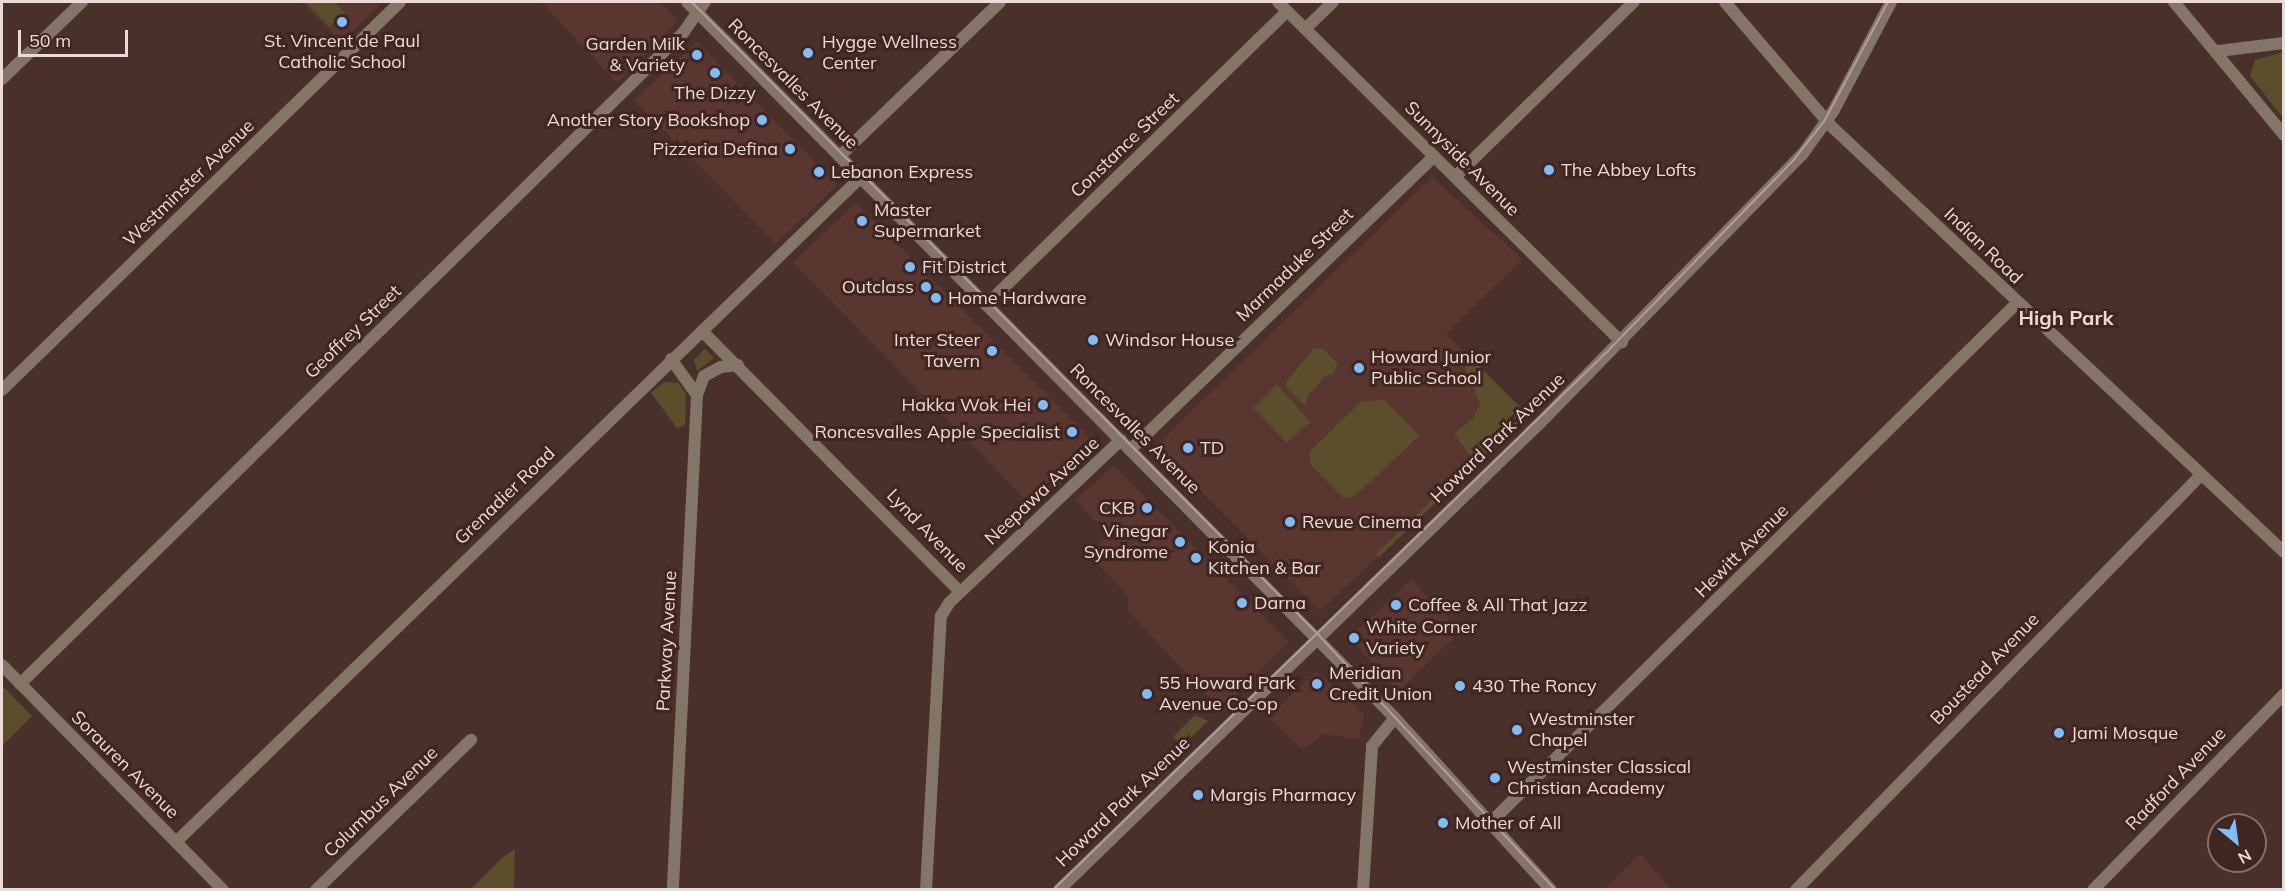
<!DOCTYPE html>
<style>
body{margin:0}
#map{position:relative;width:2285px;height:891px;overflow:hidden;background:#4a302a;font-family:Mulish,sans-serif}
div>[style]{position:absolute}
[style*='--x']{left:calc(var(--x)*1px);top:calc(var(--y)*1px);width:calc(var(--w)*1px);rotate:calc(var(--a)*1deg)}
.built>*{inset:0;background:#593730}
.green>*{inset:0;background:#5b4e2b}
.minor>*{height:12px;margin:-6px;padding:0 6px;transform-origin:6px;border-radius:6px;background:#847569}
.tertiary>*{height:12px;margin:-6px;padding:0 6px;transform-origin:6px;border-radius:6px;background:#847569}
.tram>*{height:1.5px;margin:-0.75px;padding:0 0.75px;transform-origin:0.75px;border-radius:0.75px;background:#b39e9a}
.dots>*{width:16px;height:16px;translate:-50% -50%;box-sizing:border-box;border:3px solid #402620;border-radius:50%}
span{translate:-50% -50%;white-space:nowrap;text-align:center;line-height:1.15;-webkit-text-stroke:6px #402620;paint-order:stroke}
.poi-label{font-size:18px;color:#ecdad6}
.left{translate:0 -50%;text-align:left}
.right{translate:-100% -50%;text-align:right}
.street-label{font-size:18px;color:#ecdad6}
.neighbourhood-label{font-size:20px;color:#ecdad6;font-weight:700}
.frame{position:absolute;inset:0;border:3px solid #ecdad6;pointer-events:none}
.north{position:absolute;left:2207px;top:813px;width:60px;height:60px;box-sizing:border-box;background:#402620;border:2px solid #856e69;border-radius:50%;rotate:151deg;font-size:16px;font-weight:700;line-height:24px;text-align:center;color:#ecdad6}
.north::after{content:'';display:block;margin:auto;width:21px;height:27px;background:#7fbdfa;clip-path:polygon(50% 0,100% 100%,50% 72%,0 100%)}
.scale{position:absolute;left:18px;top:30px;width:110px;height:27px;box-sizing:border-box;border:3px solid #ecdad6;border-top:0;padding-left:8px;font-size:18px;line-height:21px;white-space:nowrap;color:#ecdad6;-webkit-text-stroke:4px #402620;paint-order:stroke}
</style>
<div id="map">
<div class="built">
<i style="clip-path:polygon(302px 2px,383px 2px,341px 43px)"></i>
<i style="clip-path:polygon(542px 2px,660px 2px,678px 21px,617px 83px)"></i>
<i style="clip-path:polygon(697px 42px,834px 181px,836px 186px,776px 244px,634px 100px)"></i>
<i style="clip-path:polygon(1432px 177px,1522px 259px,1446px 334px,1527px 414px,1320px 611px,1156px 446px)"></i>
<i style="clip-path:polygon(856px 203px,1094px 442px,1094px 450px,1034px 508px,793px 262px)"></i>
<i style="clip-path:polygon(1114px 466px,1289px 642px,1221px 710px,1128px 611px,1129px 597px,1089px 555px,1109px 535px,1075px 500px)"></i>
<i style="clip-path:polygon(1411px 580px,1461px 631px,1398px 691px,1349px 638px)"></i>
<i style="clip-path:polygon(1316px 671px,1364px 714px,1359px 739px,1324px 734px,1301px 749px,1269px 717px)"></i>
<i style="clip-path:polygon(1640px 854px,1671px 889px,1604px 889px)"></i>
</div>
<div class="green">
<i style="clip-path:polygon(306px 2px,334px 2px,345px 13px,330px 27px)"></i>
<i style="clip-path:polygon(2283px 52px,2284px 52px,2283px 118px,2250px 76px,2255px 60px)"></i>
<i style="clip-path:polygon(1314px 348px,1324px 349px,1338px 364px,1333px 374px,1325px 376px,1308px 396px,1305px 406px,1287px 388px,1286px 382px)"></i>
<i style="clip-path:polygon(705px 349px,714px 358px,697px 371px,694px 360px)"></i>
<i style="clip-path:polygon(1467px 354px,1527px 414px,1476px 463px,1454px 434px,1473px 419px,1480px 404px,1461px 357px)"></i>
<i style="clip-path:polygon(664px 382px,678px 383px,686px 394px,685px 425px,677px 428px,651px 393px)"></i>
<i style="clip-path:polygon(1277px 384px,1310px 422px,1287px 443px,1253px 408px)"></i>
<i style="clip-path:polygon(1385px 400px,1419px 436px,1355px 496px,1343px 498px,1310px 464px,1310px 451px,1362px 401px)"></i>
<i style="clip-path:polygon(1455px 478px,1457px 482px,1379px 557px,1376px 554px)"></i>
<i style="clip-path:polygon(2px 685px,32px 716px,2px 746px)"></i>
<i style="clip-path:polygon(1195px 715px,1208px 721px,1180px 748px,1174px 736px)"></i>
<i style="clip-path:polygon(515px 849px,514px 889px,471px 889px,503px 857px)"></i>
</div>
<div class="minor">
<i style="--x:1278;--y:2;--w:484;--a:44.7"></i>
<i style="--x:1725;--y:2;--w:162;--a:49.5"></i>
<i style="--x:1830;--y:125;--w:623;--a:43.24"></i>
<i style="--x:2174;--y:2;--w:173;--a:50.4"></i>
<i style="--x:1305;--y:29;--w:39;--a:-44"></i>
<i style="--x:2218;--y:51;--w:66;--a:-6.9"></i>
<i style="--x:2;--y:79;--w:111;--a:-43.9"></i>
<i style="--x:840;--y:156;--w:222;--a:-43.9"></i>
<i style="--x:1455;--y:177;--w:250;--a:-44.4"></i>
<i style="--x:986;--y:305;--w:421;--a:-44.3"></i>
<i style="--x:702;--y:331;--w:367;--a:45.3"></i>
<i style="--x:671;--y:359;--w:44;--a:54.2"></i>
<i style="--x:697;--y:395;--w:496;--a:92.8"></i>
<i style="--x:2;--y:390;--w:556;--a:-44.27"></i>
<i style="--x:697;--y:395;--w:20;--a:-70"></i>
<i style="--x:704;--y:376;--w:19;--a:-28"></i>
<i style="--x:721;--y:367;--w:17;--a:-7"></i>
<i style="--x:1130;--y:450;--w:423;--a:-44"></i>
<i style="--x:2;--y:665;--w:315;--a:45.5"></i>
<i style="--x:20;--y:684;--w:929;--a:-44.48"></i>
<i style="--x:683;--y:33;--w:38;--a:-55"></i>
<i style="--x:1491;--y:822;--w:739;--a:-44.62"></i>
<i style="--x:176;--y:842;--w:955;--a:-44.15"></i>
<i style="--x:316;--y:890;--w:216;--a:-44.1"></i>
<i style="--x:926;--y:890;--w:274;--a:-86.9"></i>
<i style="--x:941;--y:616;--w:15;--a:-58"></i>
<i style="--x:949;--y:603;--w:237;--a:-43.5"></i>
<i style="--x:1363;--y:890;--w:144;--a:-86.4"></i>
<i style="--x:1372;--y:746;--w:36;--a:-51"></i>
<i style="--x:1796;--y:890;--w:580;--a:-45.7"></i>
<i style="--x:2093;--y:890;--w:274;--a:-45.7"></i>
</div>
<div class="tertiary">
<i style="--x:687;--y:2;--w:1007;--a:45.32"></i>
<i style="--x:1395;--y:718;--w:232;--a:47.8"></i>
<i style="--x:1059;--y:890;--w:672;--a:-44.16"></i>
<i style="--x:1541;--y:422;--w:373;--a:-45.7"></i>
<i style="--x:1802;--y:155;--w:55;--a:-54.6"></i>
<i style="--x:1834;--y:110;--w:122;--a:-62.2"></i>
</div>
<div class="tram">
<i style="--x:692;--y:2;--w:888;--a:45.27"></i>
<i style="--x:1317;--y:633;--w:351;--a:47.1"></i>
<i style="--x:1053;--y:890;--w:774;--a:-44.16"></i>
<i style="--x:1608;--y:351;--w:265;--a:-45.8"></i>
<i style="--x:1793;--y:161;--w:52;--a:-52"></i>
<i style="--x:1825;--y:120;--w:134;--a:-61.9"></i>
</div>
<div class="dots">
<i style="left:342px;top:22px;background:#7fbdfa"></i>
<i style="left:808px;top:53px;background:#7fbdfa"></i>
<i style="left:697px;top:55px;background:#7fbdfa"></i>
<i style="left:715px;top:73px;background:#7fbdfa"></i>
<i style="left:762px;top:120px;background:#7fbdfa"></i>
<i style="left:790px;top:149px;background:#7fbdfa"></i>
<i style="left:1549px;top:170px;background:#7fbdfa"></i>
<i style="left:819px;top:172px;background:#7fbdfa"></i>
<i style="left:862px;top:221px;background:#7fbdfa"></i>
<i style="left:910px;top:267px;background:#7fbdfa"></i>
<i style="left:926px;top:287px;background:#7fbdfa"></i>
<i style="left:936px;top:298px;background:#7fbdfa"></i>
<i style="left:1093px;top:340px;background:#7fbdfa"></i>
<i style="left:992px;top:351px;background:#7fbdfa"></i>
<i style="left:1359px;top:368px;background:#7fbdfa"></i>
<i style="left:1043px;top:405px;background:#7fbdfa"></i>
<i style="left:1072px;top:432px;background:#7fbdfa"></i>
<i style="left:1188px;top:448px;background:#7fbdfa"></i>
<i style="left:1147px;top:508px;background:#7fbdfa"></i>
<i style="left:1290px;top:522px;background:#7fbdfa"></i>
<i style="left:1180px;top:542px;background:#7fbdfa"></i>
<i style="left:1196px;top:558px;background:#7fbdfa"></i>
<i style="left:1242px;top:603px;background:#7fbdfa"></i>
<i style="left:1396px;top:605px;background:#7fbdfa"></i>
<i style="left:1354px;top:638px;background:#7fbdfa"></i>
<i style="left:1317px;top:684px;background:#7fbdfa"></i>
<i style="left:1460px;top:686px;background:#7fbdfa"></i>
<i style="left:1147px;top:694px;background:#7fbdfa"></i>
<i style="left:1517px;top:730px;background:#7fbdfa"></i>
<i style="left:2059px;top:733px;background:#7fbdfa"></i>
<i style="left:1495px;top:778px;background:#7fbdfa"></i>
<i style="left:1198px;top:795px;background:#7fbdfa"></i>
<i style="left:1443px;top:823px;background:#7fbdfa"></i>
</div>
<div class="poi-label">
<span style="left:342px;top:52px">St. Vincent de Paul<br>Catholic School</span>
<span class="left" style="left:822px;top:53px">Hygge Wellness<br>Center</span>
<span class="right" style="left:685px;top:55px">Garden Milk<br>&amp; Variety</span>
<span style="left:715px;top:93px">The Dizzy</span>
<span class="right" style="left:750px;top:120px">Another Story Bookshop</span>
<span class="right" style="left:778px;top:149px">Pizzeria Defina</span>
<span class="left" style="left:1561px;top:170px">The Abbey Lofts</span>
<span class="left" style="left:831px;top:172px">Lebanon Express</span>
<span class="left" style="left:874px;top:221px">Master<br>Supermarket</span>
<span class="left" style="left:922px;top:267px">Fit District</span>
<span class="right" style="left:914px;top:287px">Outclass</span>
<span class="left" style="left:948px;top:298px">Home Hardware</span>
<span class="left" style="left:1105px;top:340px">Windsor House</span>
<span class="right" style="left:980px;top:351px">Inter Steer<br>Tavern</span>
<span class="left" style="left:1371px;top:368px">Howard Junior<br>Public School</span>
<span class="right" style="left:1031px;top:405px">Hakka Wok Hei</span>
<span class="right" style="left:1060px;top:432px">Roncesvalles Apple Specialist</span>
<span class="left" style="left:1200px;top:448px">TD</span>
<span class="right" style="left:1135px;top:508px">CKB</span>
<span class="left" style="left:1302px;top:522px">Revue Cinema</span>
<span class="right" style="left:1168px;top:542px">Vinegar<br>Syndrome</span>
<span class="left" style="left:1208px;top:558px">Konia<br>Kitchen &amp; Bar</span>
<span class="left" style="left:1254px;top:603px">Darna</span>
<span class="left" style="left:1408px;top:605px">Coffee &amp; All That Jazz</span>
<span class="left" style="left:1366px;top:638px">White Corner<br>Variety</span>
<span class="left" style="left:1329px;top:684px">Meridian<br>Credit Union</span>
<span class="left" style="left:1159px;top:694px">55 Howard Park<br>Avenue Co-op</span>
<span class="left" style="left:1472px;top:686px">430 The Roncy</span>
<span class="left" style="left:1529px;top:730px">Westminster<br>Chapel</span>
<span class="left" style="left:2071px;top:733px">Jami Mosque</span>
<span class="left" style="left:1507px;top:778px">Westminster Classical<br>Christian Academy</span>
<span class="left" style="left:1210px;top:795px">Margis Pharmacy</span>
<span class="left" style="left:1455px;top:823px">Mother of All</span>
</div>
<div class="street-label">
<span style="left:793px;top:84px;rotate:45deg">Roncesvalles Avenue</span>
<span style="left:1125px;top:145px;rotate:-44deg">Constance Street</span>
<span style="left:1462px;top:159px;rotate:45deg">Sunnyside Avenue</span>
<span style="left:189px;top:183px;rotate:-44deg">Westminster Avenue</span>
<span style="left:1983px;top:246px;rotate:44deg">Indian Road</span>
<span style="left:1295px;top:265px;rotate:-44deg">Marmaduke Street</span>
<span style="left:353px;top:332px;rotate:-44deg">Geoffrey Street</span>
<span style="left:1135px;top:429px;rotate:45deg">Roncesvalles Avenue</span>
<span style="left:1498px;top:438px;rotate:-44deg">Howard Park Avenue</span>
<span style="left:1042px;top:491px;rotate:-43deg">Neepawa Avenue</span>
<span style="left:505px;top:496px;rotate:-44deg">Grenadier Road</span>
<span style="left:927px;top:531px;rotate:46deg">Lynd Avenue</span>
<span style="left:1742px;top:551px;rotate:-45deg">Hewitt Avenue</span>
<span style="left:667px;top:641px;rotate:-87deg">Parkway Avenue</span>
<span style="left:1985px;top:669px;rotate:-46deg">Boustead Avenue</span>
<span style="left:125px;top:765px;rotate:45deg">Sorauren Avenue</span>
<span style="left:2176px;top:779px;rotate:-46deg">Radford Avenue</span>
<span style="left:381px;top:802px;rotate:-44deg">Columbus Avenue</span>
<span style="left:1123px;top:802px;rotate:-44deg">Howard Park Avenue</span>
</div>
<div class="neighbourhood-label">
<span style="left:2066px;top:317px">High Park</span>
</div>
<div class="frame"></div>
<div class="north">N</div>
<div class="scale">50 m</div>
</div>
